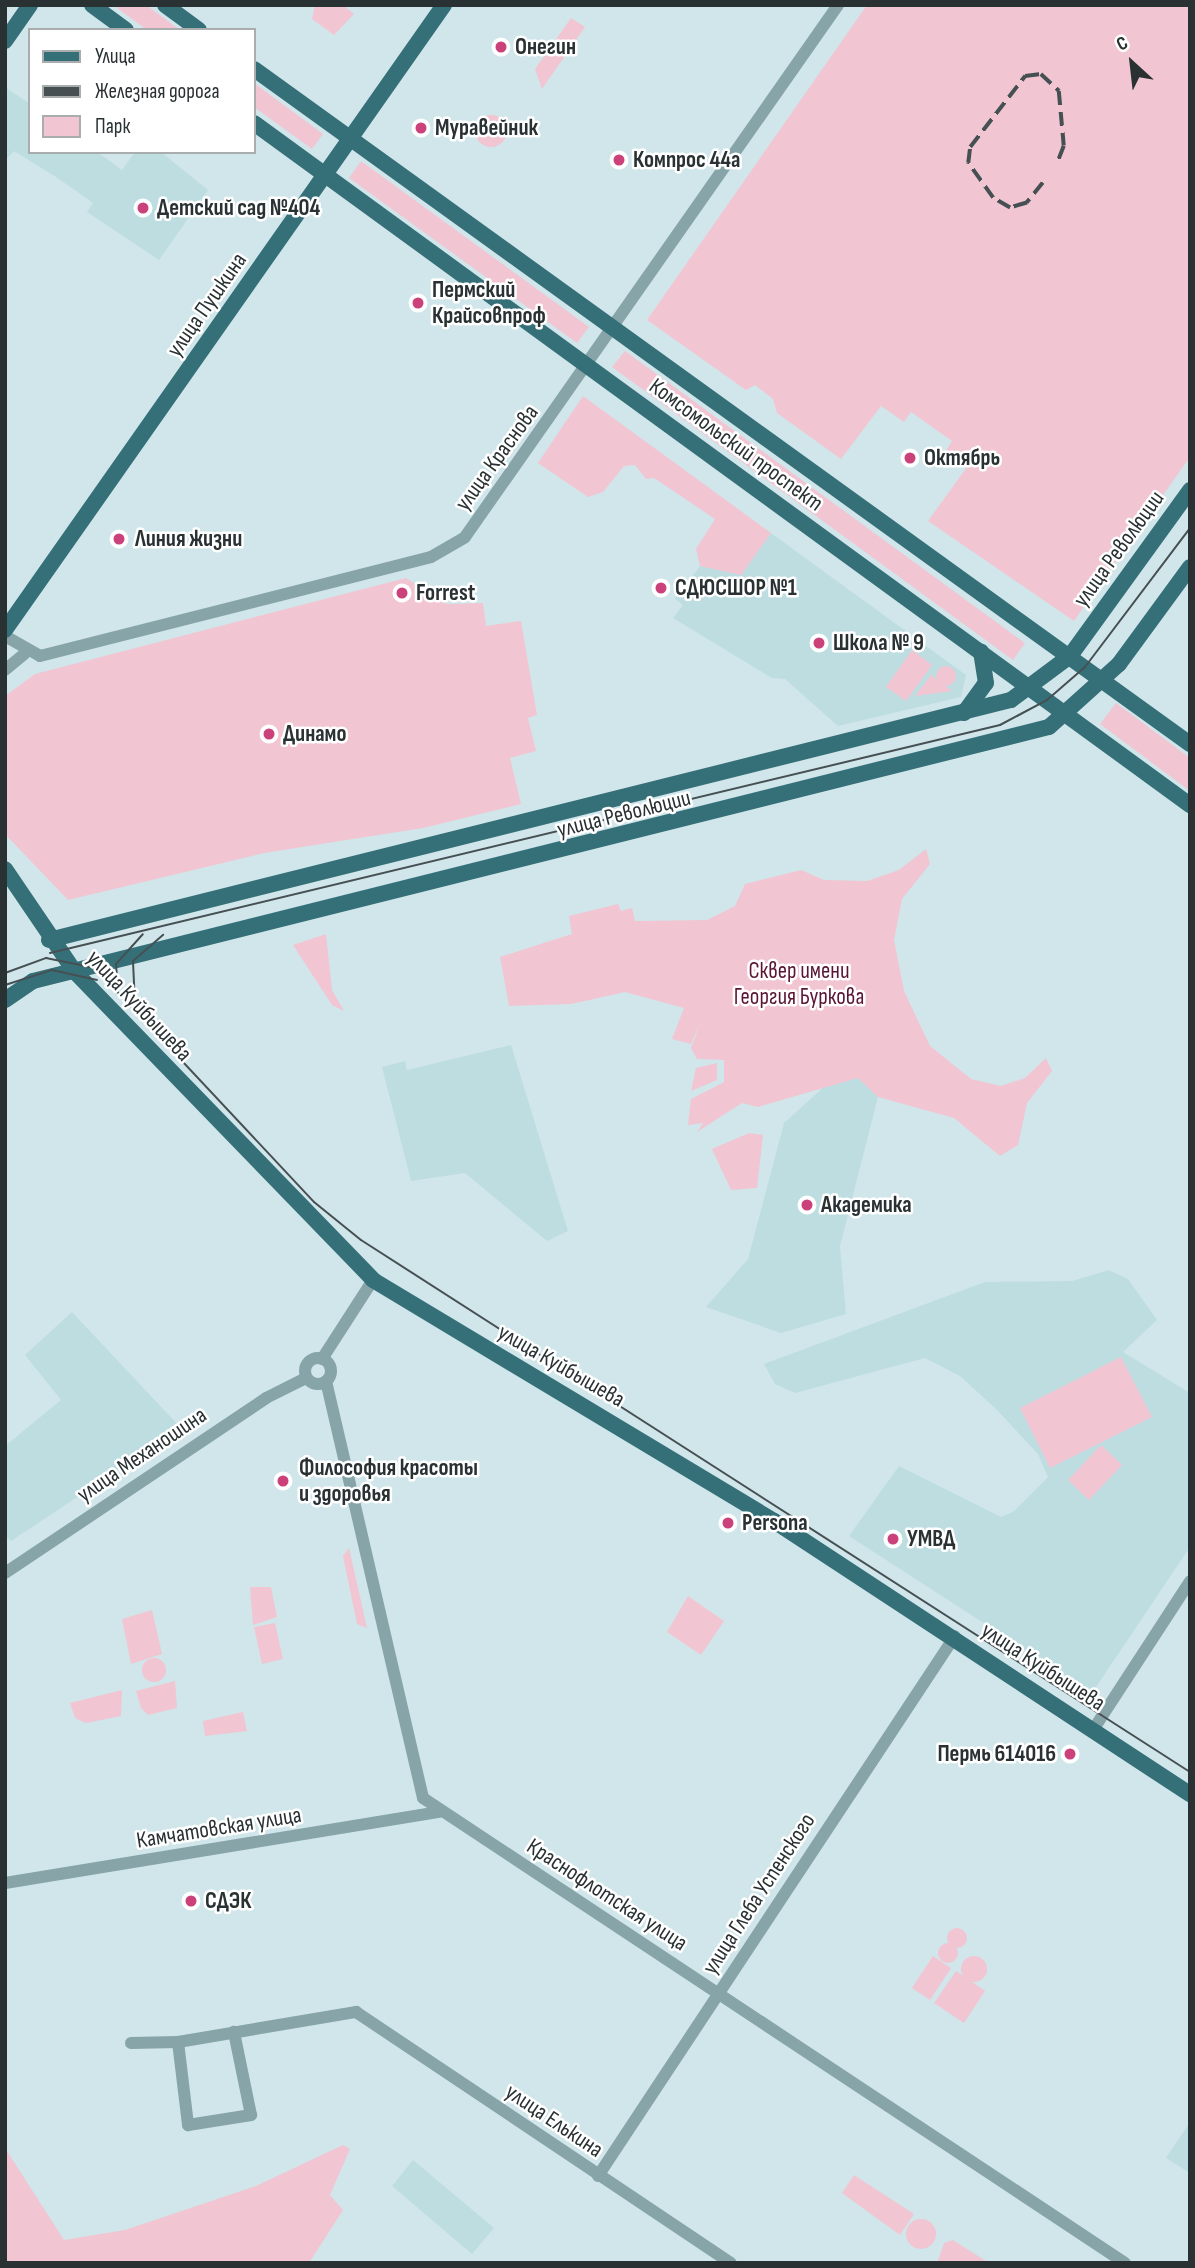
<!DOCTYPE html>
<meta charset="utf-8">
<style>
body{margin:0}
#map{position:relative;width:1195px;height:2268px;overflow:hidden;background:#d1e6ea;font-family:"Sofia Sans Condensed",sans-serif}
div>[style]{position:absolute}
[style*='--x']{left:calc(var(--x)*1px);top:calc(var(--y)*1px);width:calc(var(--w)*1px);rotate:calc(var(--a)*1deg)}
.built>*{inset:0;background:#bedde1}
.green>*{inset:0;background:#f1c5d2}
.round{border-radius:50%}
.minor>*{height:12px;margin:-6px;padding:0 6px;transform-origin:6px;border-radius:6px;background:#87a4a9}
.minor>.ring{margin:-6px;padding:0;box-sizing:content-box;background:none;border:12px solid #87a4a9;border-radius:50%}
.major>*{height:16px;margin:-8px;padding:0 8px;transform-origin:8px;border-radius:8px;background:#357079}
.tram>*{height:2px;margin:-1px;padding:0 1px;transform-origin:1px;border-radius:1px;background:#465053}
.rail>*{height:3.5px;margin-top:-1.75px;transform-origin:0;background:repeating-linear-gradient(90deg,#465053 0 14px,transparent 0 21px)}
.dots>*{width:19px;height:19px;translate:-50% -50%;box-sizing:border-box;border:4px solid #fff;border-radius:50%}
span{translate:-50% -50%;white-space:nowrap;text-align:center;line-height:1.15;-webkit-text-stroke:5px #fff;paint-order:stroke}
.poi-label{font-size:23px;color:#293133;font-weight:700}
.left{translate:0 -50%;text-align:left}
.right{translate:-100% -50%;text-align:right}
.street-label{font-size:23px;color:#293133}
.park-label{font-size:23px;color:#5a1533}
.frame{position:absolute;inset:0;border:7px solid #293133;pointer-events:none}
.legend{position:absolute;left:28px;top:28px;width:228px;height:126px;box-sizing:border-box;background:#fff;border:2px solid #a9adad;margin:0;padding:9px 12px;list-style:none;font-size:21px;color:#293133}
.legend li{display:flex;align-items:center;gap:14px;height:35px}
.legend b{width:35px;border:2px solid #a9adad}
.north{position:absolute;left:1097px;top:28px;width:70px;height:70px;-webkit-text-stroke:5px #fff;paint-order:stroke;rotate:333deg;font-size:19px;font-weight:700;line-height:28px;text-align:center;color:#293133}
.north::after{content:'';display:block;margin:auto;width:24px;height:32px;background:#293133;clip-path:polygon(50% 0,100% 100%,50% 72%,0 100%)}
</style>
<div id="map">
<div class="built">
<i style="clip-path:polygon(5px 87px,30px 104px,30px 152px,97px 152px,122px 170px,135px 152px,161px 152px,208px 190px,159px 260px,87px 212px,93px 203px,56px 177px,14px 151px,5px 161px)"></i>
<i style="clip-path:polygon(771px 533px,966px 675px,961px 697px,838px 726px,785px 679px,772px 678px,673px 618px,683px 605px,675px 599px,700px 566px,741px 575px)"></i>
<i style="clip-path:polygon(511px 1045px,568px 1231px,547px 1241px,465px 1173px,411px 1181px,382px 1067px,405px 1061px,407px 1070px)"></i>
<i style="clip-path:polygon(858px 1078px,878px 1097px,840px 1246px,846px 1314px,781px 1333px,706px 1307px,748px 1259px,784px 1123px,826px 1085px)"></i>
<i style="clip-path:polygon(1109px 1270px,1128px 1279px,1157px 1320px,1123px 1352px,1190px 1393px,1190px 1547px,1092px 1693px,849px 1536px,899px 1466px,1001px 1517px,1013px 1512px,1048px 1477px,1038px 1454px,996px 1409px,960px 1376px,925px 1358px,795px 1393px,775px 1384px,764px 1364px,985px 1282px,1072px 1281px)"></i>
<i style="clip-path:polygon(72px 1312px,181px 1428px,11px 1541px,5px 1535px,5px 1446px,61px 1400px,25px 1355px)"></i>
<i style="clip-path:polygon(1190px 2122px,1190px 2173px,1166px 2158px)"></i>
<i style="clip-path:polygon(413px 2160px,494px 2228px,472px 2254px,392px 2186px)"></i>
</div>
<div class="green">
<i style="clip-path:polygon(113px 5px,146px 5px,180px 30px,147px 30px)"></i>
<i style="clip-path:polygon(315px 5px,343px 5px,354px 14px,334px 35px,312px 19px)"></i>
<i style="clip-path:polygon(867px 5px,1190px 5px,1190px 457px,1074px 621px,928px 521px,967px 467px,945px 452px,952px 441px,911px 412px,904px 422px,881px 406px,841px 459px,777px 413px,773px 399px,755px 385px,746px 390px,647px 320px)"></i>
<i style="clip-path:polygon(571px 18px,585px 27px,542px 89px,535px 69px)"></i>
<i style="clip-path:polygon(254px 83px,323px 134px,312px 149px,254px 107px)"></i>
<i class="round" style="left:475px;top:115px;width:32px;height:32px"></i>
<i style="clip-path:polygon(361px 161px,589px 327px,577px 343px,349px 178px)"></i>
<i style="clip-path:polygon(625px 351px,1025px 643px,1013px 660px,612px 367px)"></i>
<i style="clip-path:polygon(583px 396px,771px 533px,741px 575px,700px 566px,696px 549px,715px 519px,654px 478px,646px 479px,635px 465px,624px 466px,603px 492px,588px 497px,538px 463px)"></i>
<i style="clip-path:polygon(406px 578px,447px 604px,483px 603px,486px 626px,521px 621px,537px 715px,528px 718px,536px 751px,510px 758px,521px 804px,423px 828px,264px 853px,68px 900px,5px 834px,5px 696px,35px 674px)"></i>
<i style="clip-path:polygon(912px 650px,932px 665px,906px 701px,886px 687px)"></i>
<i class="round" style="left:936px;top:666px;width:20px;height:20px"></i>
<i style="clip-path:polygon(931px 675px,952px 691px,915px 696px)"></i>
<i style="clip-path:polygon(1116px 703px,1190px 758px,1190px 791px,1100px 724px)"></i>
<i style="clip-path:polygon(926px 849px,930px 864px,902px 899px,894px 940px,904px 991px,930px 1046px,971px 1079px,1001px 1086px,1025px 1078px,1046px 1058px,1052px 1071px,1027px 1103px,1018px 1145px,1000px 1156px,954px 1118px,878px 1097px,858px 1078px,758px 1107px,742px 1103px,697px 1132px,703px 1123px,688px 1125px,691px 1099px,724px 1082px,724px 1060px,697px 1059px,691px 1048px,701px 1021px,691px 1044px,672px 1039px,684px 1008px,625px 992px,571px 1004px,509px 1006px,500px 957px,572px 934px,569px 916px,618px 904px,621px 911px,632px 908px,635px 921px,707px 920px,735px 906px,745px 884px,801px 870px,824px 880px,867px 881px,899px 870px)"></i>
<i style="clip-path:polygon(326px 934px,332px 990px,344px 1011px,332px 1005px,293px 945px)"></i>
<i style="clip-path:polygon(717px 1063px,717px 1080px,691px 1091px,696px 1068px)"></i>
<i style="clip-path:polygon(749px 1133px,763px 1135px,757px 1188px,731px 1190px,712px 1149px)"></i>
<i style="clip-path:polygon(1121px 1357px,1152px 1417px,1050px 1468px,1020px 1408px)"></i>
<i style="clip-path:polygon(1101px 1445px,1122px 1465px,1089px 1500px,1068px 1480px)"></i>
<i style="clip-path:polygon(349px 1548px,367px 1628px,357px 1624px,343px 1556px)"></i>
<i style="clip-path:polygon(250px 1587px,271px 1587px,277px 1617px,253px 1625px)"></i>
<i style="clip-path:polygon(688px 1596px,724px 1621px,701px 1655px,667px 1632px)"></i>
<i style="clip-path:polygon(152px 1610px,162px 1654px,131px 1664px,122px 1619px)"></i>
<i style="clip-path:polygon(275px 1623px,283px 1659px,262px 1664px,254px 1627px)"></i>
<i class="round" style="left:142px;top:1658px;width:24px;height:24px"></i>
<i style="clip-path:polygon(175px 1681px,177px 1708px,148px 1715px,141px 1708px,136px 1691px)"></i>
<i style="clip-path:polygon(122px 1690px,121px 1716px,86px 1723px,75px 1718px,70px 1703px)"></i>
<i style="clip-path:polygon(243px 1712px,247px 1731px,205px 1736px,203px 1721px)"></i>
<i class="round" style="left:947px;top:1928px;width:20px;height:20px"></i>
<i class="round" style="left:938px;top:1943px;width:20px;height:20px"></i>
<i class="round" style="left:961px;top:1956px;width:26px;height:26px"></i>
<i style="clip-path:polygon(933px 1956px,951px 1968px,930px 2000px,912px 1988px)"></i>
<i style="clip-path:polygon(956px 1971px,985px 1991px,964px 2023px,934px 2003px)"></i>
<i style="clip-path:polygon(343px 2145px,350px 2149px,330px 2195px,343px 2210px,309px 2263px,5px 2263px,5px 2148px,64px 2240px,125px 2230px,256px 2186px)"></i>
<i style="clip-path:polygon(854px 2175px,914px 2214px,900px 2235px,842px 2193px)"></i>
<i class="round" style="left:906px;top:2219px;width:30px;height:30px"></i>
<i style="clip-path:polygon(953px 2240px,956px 2242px,989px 2263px,937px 2263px,944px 2243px)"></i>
</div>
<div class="minor">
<i style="--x:5;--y:636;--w:40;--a:29.7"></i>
<i style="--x:40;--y:656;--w:403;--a:-14.2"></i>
<i style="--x:431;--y:557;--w:39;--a:-30"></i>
<i style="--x:465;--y:537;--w:650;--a:-54.96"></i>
<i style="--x:5;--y:670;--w:26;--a:-40"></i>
<i class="ring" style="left:305px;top:1358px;width:14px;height:14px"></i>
<i style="--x:322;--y:1359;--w:94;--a:-57.2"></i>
<i style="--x:326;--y:1381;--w:428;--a:76.9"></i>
<i style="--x:423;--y:1798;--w:842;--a:33.52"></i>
<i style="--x:5;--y:1573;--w:314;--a:-33.8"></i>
<i style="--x:266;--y:1398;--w:45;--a:-26.6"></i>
<i style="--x:1095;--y:1727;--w:174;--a:-56.9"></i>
<i style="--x:5;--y:1883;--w:440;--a:-9.3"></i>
<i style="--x:178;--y:2042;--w:84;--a:83.1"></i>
<i style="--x:188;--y:2125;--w:64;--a:-9"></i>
<i style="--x:251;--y:2115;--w:85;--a:-101.6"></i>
<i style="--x:131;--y:2043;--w:47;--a:-1.2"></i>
<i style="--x:178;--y:2042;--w:181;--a:-9.6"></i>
<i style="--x:356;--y:2012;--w:451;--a:33.8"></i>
<i style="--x:598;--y:2176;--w:647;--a:-56.53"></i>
</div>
<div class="major">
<i style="--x:92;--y:5;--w:42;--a:36.3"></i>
<i style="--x:165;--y:5;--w:42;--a:36.3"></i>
<i style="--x:5;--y:41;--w:44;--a:-55.2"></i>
<i style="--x:254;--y:69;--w:1154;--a:35.8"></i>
<i style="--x:254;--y:123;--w:1158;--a:36.08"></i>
<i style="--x:5;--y:630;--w:764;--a:-54.92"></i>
<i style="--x:964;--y:713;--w:37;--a:-54"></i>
<i style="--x:986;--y:683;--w:32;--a:-99"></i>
<i style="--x:5;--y:869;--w:125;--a:55.8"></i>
<i style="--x:75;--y:972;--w:429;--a:45.9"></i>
<i style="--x:373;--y:1280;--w:468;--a:31"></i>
<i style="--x:774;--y:1521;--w:498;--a:33.3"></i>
<i style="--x:49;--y:940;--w:991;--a:-14.01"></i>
<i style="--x:1011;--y:700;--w:74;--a:-36.7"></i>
<i style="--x:1070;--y:656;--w:205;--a:-54.1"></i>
<i style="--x:5;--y:1000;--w:34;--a:-34"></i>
<i style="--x:33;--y:981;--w:1047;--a:-14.04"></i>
<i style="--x:1049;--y:727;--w:94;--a:-42"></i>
<i style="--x:1119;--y:664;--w:120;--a:-53.8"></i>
</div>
<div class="tram">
<i style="--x:50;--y:953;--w:977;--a:-13.5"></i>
<i style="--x:1000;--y:725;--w:53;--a:-28"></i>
<i style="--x:1047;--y:700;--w:50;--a:-41"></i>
<i style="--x:1085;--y:667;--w:174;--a:-52.9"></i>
<i style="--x:5;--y:973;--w:44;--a:-20.1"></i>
<i style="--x:46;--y:958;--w:50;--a:11.5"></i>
<i style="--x:95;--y:968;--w:320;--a:46.9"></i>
<i style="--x:314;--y:1202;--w:60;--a:39"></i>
<i style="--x:361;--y:1240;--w:985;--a:32.69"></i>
<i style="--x:5;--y:985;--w:49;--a:-17.7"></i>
<i style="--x:52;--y:970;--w:46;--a:12.5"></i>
<i style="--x:118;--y:988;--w:24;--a:-95"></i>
<i style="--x:116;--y:964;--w:40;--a:-48"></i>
<i style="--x:135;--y:1004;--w:43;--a:-92.7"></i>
<i style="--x:133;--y:961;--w:40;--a:-41"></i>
</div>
<div class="rail">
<i style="--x:1043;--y:183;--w:26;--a:129"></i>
<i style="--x:1027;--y:203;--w:18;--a:164"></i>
<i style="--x:1010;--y:208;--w:20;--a:-150"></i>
<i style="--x:993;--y:198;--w:43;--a:-125.5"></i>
<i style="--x:968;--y:163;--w:16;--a:-83"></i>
<i style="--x:970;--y:147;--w:90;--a:-52.2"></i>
<i style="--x:1025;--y:76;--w:16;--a:-7"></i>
<i style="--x:1041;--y:74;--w:25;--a:43"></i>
<i style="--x:1059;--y:91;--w:55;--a:84.8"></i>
<i style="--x:1064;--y:146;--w:19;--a:111"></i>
</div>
<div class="dots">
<i style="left:501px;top:47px;background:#cb417a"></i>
<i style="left:421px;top:128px;background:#cb417a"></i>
<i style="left:619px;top:160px;background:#cb417a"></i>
<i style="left:143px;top:208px;background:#cb417a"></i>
<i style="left:418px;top:303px;background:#cb417a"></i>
<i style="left:910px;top:458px;background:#cb417a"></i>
<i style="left:119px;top:539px;background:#cb417a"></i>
<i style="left:661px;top:588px;background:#cb417a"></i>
<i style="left:402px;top:593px;background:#cb417a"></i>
<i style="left:819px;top:643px;background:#cb417a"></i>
<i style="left:269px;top:734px;background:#cb417a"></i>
<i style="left:807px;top:1205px;background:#cb417a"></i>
<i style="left:283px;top:1481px;background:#cb417a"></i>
<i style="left:728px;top:1523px;background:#cb417a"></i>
<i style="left:893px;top:1539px;background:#cb417a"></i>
<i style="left:1070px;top:1754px;background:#cb417a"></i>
<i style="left:191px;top:1901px;background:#cb417a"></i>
</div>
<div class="poi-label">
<span class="left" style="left:515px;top:47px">Онегин</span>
<span class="left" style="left:435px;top:128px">Муравейник</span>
<span class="left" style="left:633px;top:160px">Компрос 44а</span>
<span class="left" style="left:157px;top:208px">Детский сад №404</span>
<span class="left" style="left:432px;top:303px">Пермский<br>Крайсовпроф</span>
<span class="left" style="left:924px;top:458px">Октябрь</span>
<span class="left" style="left:135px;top:539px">Линия жизни</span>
<span class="left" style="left:675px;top:588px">СДЮСШОР №1</span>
<span class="left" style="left:416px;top:593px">Forrest</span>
<span class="left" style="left:833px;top:643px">Школа № 9</span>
<span class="left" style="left:283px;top:734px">Динамо</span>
<span class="left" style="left:821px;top:1205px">Академика</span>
<span class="left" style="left:299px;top:1481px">Философия красоты<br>и здоровья</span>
<span class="left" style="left:742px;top:1523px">Persona</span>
<span class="left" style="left:907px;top:1539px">УМВД</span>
<span class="right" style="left:1056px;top:1754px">Пермь 614016</span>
<span class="left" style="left:205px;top:1901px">СДЭК</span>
</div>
<div class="street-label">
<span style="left:207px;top:305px;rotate:-55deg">улица Пушкина</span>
<span style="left:736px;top:445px;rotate:36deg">Комсомольский проспект</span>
<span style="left:497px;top:458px;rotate:-54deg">улица Краснова</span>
<span style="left:1119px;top:549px;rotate:-54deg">улица Революции</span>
<span style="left:624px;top:814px;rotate:-14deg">улица Революции</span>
<span style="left:139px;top:1006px;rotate:47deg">улица Куйбышева</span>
<span style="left:561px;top:1366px;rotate:30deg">улица Куйбышева</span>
<span style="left:142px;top:1455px;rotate:-34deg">улица Механошина</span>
<span style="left:1043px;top:1667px;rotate:33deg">улица Куйбышева</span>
<span style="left:219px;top:1828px;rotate:-9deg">Камчатовская улица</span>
<span style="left:759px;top:1894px;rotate:-57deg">улица Глеба Успенского</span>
<span style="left:607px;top:1895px;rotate:33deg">Краснофлотская улица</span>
<span style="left:554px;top:2121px;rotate:34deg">улица Елькина</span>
</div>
<div class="park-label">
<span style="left:799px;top:984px">Сквер имени<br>Георгия Буркова</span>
</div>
<div class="frame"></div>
<ul class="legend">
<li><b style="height:9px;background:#357079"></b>Улица</li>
<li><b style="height:9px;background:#465053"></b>Железная дорога</li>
<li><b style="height:19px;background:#f1c5d2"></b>Парк</li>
</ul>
<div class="north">С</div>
</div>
